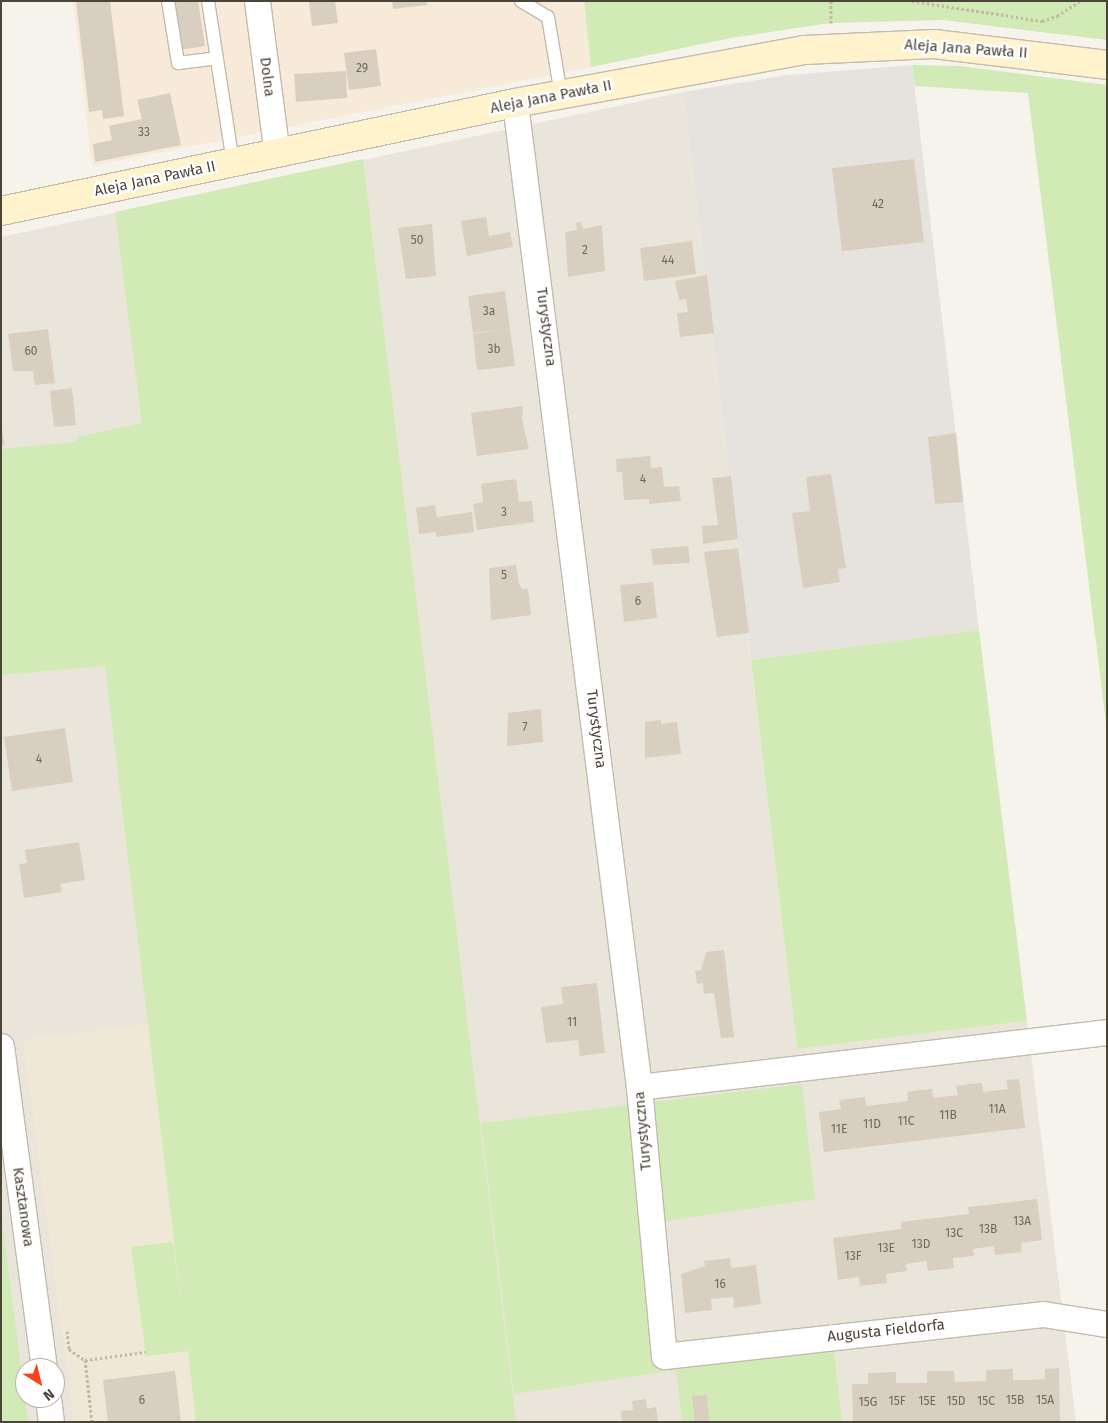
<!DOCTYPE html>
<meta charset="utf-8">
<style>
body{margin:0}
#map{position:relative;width:1108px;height:1423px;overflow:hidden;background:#f6f3ec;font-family:"Fira Sans",sans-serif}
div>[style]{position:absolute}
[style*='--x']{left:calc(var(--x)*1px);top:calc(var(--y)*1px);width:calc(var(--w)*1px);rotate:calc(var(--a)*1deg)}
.residential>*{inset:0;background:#eae5da}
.commercial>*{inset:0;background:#f7ead8}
.industrial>*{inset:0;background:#e6e2dd}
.education>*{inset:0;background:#efe8d6}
.green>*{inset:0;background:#d2eab5}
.building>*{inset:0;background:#d8cfc1}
.path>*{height:3px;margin-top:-1.5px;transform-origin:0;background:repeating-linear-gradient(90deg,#c4b79f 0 2.5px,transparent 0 5px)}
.roads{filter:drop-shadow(1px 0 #c2bbae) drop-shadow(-1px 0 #c2bbae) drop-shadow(0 1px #c2bbae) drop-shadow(0 -1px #c2bbae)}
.lane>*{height:12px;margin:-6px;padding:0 6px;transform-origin:6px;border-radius:6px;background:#fff}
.street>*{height:25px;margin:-12.5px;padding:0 12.5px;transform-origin:12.5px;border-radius:12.5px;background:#fff}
.secondary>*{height:28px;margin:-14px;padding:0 14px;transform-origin:14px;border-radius:14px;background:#fff3cd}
span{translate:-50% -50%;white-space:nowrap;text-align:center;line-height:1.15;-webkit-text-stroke:5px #fff;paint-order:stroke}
.number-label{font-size:12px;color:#6e675b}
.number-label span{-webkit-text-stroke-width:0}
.street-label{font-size:15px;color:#4b4439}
.frame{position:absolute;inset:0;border:2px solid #4b4439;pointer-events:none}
.north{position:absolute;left:15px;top:1358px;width:50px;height:50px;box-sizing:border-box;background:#fff;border:1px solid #b7b4b0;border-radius:50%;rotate:144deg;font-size:14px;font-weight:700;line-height:20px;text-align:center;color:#4b4439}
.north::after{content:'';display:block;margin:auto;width:18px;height:22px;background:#fc3f1d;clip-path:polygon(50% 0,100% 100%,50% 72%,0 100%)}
</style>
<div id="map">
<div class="residential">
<i style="clip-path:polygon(evenodd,683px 92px,797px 1049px,1027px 1021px,1076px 1422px,1px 1422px,1px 237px,683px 92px,25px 1368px,55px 1368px,55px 1398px,25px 1398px,25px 1368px)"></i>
</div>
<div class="commercial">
<i style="clip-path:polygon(73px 1px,584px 1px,591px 67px,92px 166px)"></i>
</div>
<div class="industrial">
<i style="clip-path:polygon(912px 65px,979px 630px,751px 660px,683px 92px,788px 75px)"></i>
</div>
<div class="education">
<i style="clip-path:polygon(148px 1024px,196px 1422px,74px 1422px,23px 1040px)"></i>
</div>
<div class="green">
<i style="clip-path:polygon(584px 1px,1107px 1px,1107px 40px,943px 20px,831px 23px,731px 38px,591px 67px)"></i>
<i style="clip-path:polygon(912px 65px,960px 66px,1107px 85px,1107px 731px,1028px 93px,915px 86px)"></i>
<i style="clip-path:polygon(363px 159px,516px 1422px,196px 1422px,188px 1351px,146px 1356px,131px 1247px,173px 1242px,183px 1317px,105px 666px,1px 675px,1px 449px,77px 442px,77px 437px,142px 423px,115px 212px)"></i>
<i style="clip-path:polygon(979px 630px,1027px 1021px,797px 1049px,751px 660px)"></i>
<i style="clip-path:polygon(802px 1084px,815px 1199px,658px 1222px,676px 1369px,834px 1351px,842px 1422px,682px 1422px,676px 1370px,514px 1394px,481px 1123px)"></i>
<i style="clip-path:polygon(1px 1213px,28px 1422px,1px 1422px)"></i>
</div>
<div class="building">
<i style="clip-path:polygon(76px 1px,110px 1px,124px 116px,103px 119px,102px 110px,89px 112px)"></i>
<i style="clip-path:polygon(173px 1px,198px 1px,205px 46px,180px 50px)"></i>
<i style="clip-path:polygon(309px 1px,335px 1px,338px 23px,312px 26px)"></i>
<i style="clip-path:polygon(392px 1px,426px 1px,427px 5px,393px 9px)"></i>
<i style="clip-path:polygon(376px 49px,381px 86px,349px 90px,344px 53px)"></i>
<i style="clip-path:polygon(346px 71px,347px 98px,296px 102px,294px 74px)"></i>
<i style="clip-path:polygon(170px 93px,181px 145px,95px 162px,93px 144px,112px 140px,109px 126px,142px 119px,137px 100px)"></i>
<i style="clip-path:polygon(914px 159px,924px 242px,842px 251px,832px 168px)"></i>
<i style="clip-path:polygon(486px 217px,489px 236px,510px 232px,513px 247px,467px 256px,461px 221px)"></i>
<i style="clip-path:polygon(581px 222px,583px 229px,602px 225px,605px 271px,568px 277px,565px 232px,577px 230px,576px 223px)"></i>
<i style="clip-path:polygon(432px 224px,436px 276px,406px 279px,398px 228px)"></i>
<i style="clip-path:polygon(692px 241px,696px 274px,644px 281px,640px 248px)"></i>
<i style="clip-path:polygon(707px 275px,714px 333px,680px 337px,677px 313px,688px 312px,686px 299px,679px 300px,675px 281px)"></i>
<i style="clip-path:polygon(505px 291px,515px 366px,477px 370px,473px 334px,507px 329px,473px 333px,468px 296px)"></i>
<i style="clip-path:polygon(48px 329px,55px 383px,35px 385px,33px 371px,13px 371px,8px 334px)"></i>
<i style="clip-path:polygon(72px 388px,76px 425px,54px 427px,50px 391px)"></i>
<i style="clip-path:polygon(523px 406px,522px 419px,529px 449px,477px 456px,471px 413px)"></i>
<i style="clip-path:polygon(1px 425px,5px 445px,1px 446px)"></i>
<i style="clip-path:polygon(956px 433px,963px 502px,935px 504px,928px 437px)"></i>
<i style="clip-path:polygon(650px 456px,651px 468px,662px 467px,664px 487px,679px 486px,681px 501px,649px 504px,649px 499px,624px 500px,622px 472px,617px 472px,616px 459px)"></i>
<i style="clip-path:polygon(831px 474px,846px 568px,838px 569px,840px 582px,803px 588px,792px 513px,810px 511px,806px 477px)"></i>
<i style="clip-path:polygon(731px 476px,738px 539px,703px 544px,702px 526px,718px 525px,712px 478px)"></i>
<i style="clip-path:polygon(516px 479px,519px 502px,532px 501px,534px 522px,477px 530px,473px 504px,483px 502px,481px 484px)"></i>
<i style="clip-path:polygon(435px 505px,437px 517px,472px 512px,474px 532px,436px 537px,436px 532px,419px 534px,416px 508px)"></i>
<i style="clip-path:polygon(688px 546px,690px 563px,653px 565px,651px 549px)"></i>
<i style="clip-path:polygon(738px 548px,749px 633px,717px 637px,704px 552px)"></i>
<i style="clip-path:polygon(516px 565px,519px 583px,522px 589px,528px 589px,531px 615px,491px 620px,489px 568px)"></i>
<i style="clip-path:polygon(653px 582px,657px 618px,624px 622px,620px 585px)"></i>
<i style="clip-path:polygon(541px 709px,543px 742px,507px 746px,508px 713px)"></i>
<i style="clip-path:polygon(661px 720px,661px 724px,677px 722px,681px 754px,645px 758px,645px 722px)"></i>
<i style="clip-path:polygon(65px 728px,73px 782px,12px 791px,4px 737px)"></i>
<i style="clip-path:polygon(79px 842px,85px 880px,60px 884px,62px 892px,24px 898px,19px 864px,27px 863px,25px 850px)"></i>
<i style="clip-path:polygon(724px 950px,734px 1037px,721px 1038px,714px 993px,704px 994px,703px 983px,697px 984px,695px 971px,701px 970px,706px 952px)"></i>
<i style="clip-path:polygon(597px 983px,605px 1053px,580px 1056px,578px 1040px,546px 1043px,541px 1007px,563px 1004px,561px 987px)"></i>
<i style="clip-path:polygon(1019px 1079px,1025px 1128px,824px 1152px,819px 1112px,841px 1109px,839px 1100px,865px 1097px,866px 1106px,908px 1101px,907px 1092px,920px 1090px,932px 1089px,933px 1098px,958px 1095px,956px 1086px,969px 1084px,982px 1083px,983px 1092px,1008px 1089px,1006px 1080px)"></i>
<i style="clip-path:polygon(1037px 1199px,1042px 1240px,1021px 1243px,1022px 1252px,995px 1255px,994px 1246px,973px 1249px,974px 1256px,953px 1258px,954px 1268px,928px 1271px,926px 1261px,906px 1264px,907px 1271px,886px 1274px,887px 1283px,860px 1286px,859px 1277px,838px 1280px,833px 1238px,901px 1229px,901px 1222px,969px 1214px,968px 1207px)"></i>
<i style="clip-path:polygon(730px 1258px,731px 1268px,756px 1265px,761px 1304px,734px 1308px,733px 1297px,711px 1299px,712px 1310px,685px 1313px,681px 1274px,705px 1266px,704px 1261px)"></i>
<i style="clip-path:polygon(1059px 1368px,1060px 1422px,853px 1422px,852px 1384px,868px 1384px,868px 1373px,896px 1372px,896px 1383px,927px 1383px,927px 1371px,954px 1371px,955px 1382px,986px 1381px,986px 1370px,1013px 1369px,1013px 1380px,1029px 1380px,1045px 1379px,1045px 1369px)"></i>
<i style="clip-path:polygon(175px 1371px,181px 1422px,108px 1422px,103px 1380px)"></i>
<i style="clip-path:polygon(707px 1395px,709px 1422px,695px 1422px,692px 1396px)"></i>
<i style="clip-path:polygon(646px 1399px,647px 1409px,656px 1407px,658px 1422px,622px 1422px,621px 1411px,633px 1410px,632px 1401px)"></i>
</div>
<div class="path">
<i style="--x:831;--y:1;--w:22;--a:90"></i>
<i style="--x:912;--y:1;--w:132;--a:8.7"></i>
<i style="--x:1042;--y:21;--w:16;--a:-18"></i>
<i style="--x:1057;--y:16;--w:27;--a:-33"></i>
<i style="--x:67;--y:1331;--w:18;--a:84"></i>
<i style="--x:69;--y:1349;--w:19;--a:35"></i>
<i style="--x:92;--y:1422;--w:62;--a:-96.4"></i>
<i style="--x:85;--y:1360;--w:61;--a:-7.6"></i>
</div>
<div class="roads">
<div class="lane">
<i style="--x:168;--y:1;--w:63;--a:80.8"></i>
<i style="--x:178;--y:63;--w:39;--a:-7"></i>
<i style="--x:208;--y:1;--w:164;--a:81.2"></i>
<i style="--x:521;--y:1;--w:31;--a:31"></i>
<i style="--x:548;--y:17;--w:79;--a:80.5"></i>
</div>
<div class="street">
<i style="--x:257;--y:1;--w:154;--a:82.6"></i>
<i style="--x:515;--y:103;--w:992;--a:82.82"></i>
<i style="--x:639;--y:1087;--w:270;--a:84.7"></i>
<i style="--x:664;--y:1356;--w:381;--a:-6.3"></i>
<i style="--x:1043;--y:1314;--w:65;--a:8.9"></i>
<i style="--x:1;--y:1046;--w:325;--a:82.4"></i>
<i style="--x:639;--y:1087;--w:471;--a:-6.7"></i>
<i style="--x:48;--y:1398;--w:24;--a:83"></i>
</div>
<div class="secondary">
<i style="--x:1;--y:211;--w:525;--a:-11.87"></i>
<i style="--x:515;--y:103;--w:294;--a:-10.4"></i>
<i style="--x:804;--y:50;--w:130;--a:-2.6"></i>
<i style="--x:934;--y:44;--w:174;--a:6.9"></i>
</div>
</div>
<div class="number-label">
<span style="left:362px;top:69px">29</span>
<span style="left:144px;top:133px">33</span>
<span style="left:878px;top:205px">42</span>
<span style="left:417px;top:241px">50</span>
<span style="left:585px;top:251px">2</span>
<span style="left:668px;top:261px">44</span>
<span style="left:489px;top:312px">3a</span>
<span style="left:494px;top:350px">3b</span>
<span style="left:31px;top:352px">60</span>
<span style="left:643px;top:480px">4</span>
<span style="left:504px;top:513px">3</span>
<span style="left:504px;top:576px">5</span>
<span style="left:638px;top:602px">6</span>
<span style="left:525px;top:728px">7</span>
<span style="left:39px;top:760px">4</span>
<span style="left:572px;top:1023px">11</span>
<span style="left:997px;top:1110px">11A</span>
<span style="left:948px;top:1116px">11B</span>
<span style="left:906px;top:1122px">11C</span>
<span style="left:872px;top:1125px">11D</span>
<span style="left:839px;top:1130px">11E</span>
<span style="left:1022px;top:1222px">13A</span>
<span style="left:988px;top:1230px">13B</span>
<span style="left:954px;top:1234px">13C</span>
<span style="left:921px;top:1245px">13D</span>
<span style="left:886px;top:1249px">13E</span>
<span style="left:853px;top:1257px">13F</span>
<span style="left:720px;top:1285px">16</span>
<span style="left:142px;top:1401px">6</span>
<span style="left:1015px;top:1401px">15B</span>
<span style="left:1045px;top:1401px">15A</span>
<span style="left:897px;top:1402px">15F</span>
<span style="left:927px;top:1402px">15E</span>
<span style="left:956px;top:1402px">15D</span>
<span style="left:986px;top:1402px">15C</span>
<span style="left:868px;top:1403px">15G</span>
</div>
<div class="street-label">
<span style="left:966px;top:49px;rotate:4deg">Aleja Jana Pawła II</span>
<span style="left:267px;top:77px;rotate:83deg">Dolna</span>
<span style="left:551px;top:97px;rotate:-11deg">Aleja Jana Pawła II</span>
<span style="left:155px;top:179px;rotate:-12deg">Aleja Jana Pawła II</span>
<span style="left:546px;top:327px;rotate:83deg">Turystyczna</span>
<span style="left:596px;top:729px;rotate:83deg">Turystyczna</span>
<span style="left:643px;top:1131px;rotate:-95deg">Turystyczna</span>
<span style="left:23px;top:1207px;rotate:82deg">Kasztanowa</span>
<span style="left:886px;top:1331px;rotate:-6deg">Augusta Fieldorfa</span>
</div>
<div class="frame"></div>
<div class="north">N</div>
</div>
